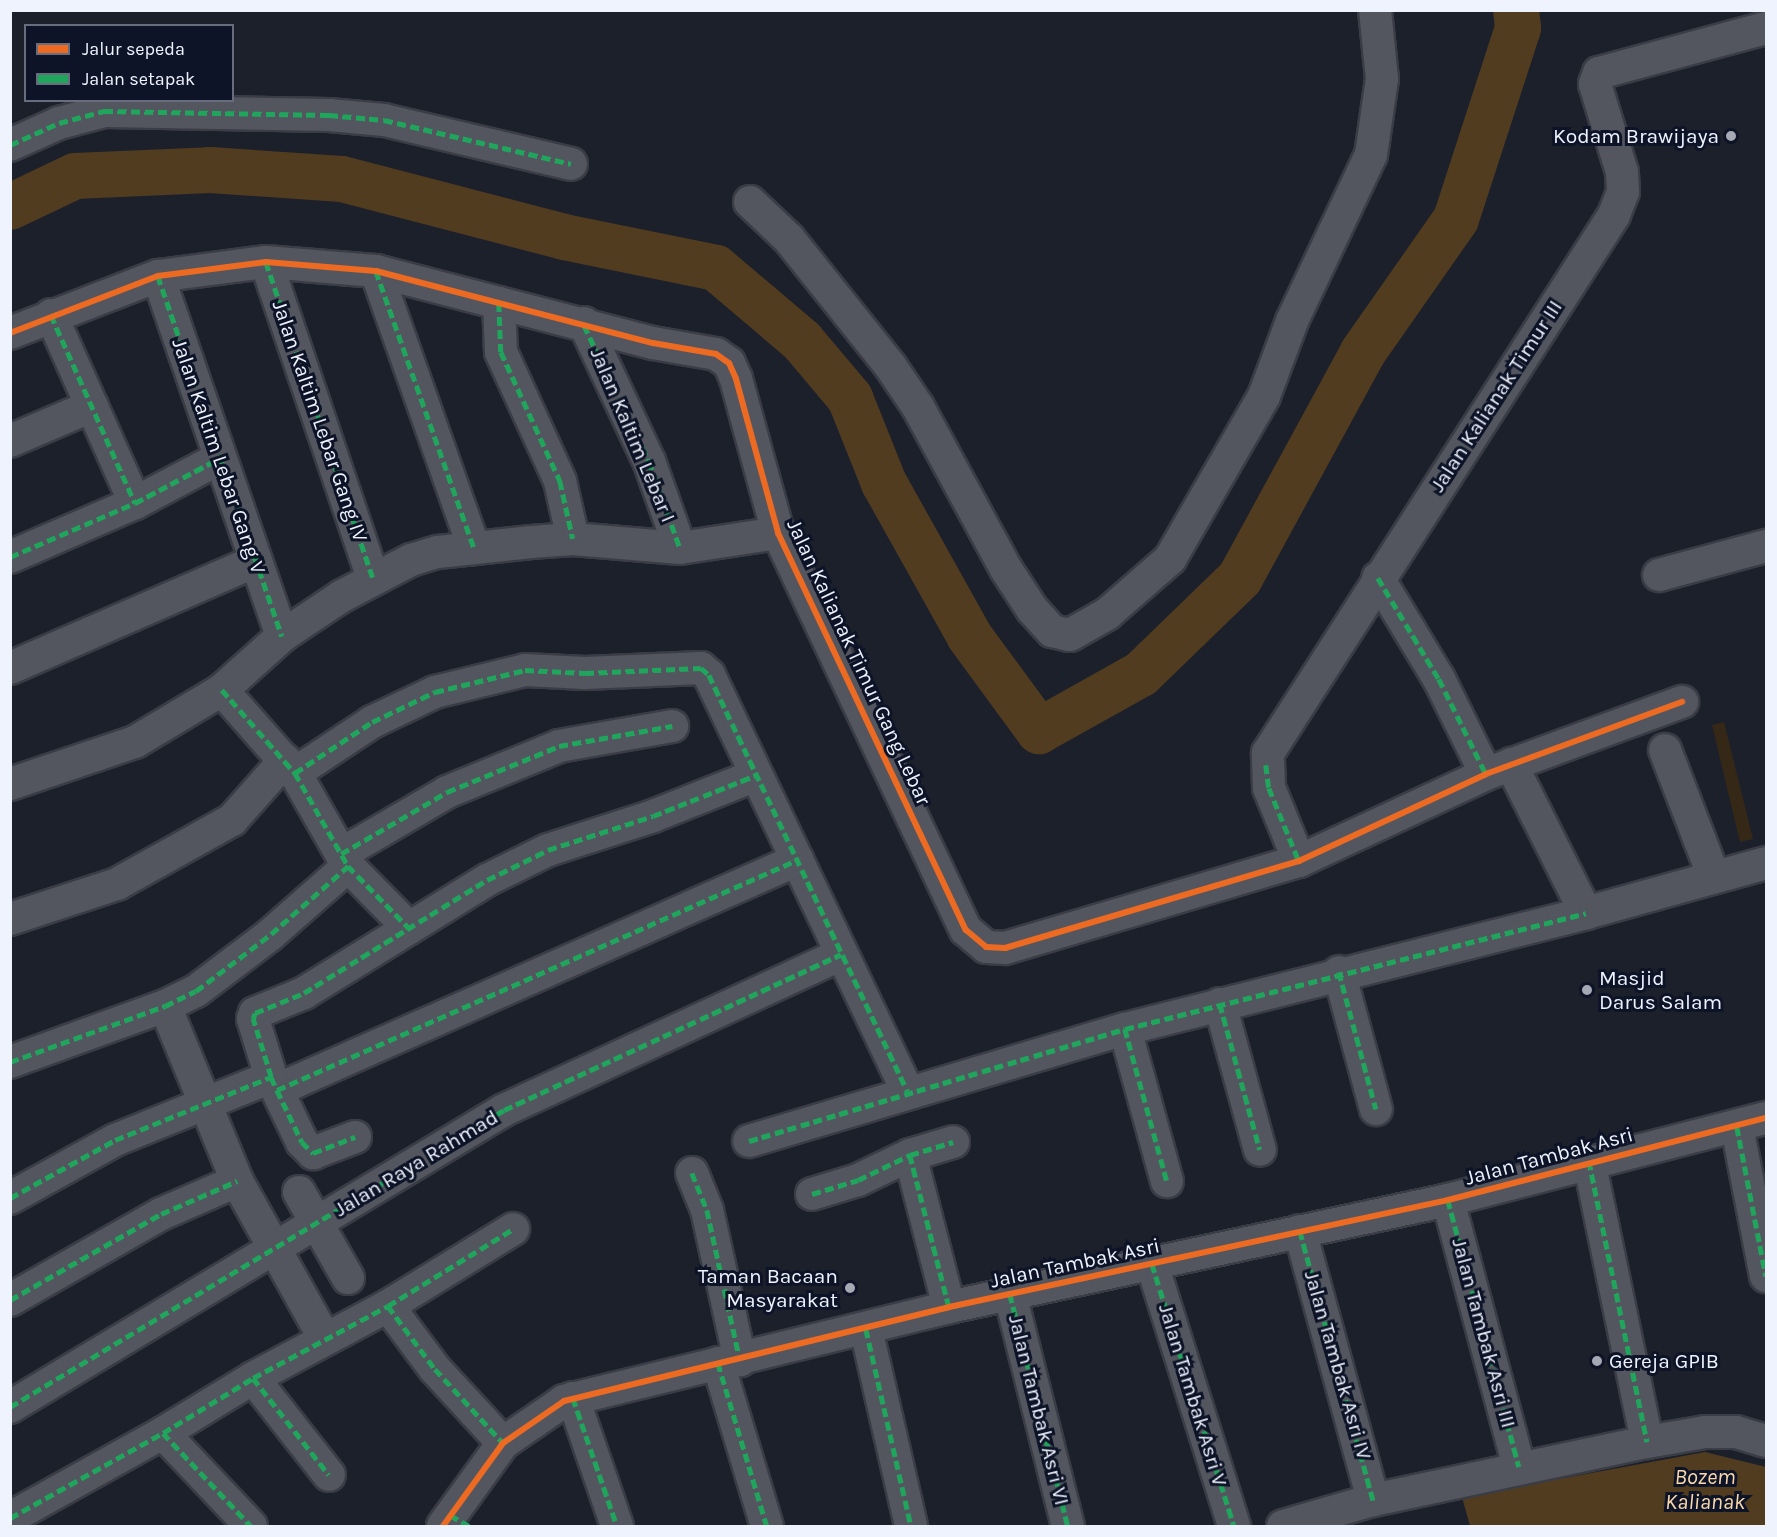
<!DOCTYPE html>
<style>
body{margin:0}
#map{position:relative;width:1777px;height:1537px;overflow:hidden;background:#1c202b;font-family:Karla,sans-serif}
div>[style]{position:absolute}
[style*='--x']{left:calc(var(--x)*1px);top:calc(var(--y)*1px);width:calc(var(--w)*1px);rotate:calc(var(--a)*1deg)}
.green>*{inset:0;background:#352817}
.water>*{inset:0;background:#513c20}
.river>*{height:46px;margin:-23px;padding:0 23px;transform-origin:23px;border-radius:23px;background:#513c20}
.roads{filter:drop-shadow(2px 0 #3a3c46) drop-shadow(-2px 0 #3a3c46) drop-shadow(0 2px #3a3c46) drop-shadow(0 -2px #3a3c46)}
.street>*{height:32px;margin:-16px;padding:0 16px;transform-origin:16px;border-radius:16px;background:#53565e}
.quiet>*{height:4.5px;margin-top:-2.25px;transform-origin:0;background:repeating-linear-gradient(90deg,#20a55d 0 9px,transparent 0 13.5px)}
.cycleway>*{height:6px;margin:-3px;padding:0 3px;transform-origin:3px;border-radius:3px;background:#ed6a23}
.dots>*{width:16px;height:16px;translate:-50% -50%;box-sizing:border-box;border:3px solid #0d1427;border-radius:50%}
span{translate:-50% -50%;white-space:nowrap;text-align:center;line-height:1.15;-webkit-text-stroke:6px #0d1427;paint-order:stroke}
.poi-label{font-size:21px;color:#eff3fe}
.right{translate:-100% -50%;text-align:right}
.left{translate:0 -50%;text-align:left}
.street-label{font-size:21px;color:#eff3fe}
.water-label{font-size:22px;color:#fbd8ac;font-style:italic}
.frame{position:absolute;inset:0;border:12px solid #eff3fe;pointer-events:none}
.legend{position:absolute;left:24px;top:24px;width:210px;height:78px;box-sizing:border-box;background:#0d1427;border:2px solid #676d7d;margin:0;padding:8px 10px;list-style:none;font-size:18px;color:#eff3fe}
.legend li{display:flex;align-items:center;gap:12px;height:30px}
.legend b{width:30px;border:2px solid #676d7d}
</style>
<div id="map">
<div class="green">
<i style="clip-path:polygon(1724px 722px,1753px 839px,1740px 842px,1712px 725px)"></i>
</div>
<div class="water">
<i style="clip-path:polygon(1705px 1452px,1766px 1467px,1766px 1526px,1470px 1526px,1462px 1497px)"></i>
</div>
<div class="river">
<i style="--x:10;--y:207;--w:72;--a:-25.5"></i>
<i style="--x:75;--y:176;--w:135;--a:-2.5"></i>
<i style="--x:210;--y:170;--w:132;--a:3.9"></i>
<i style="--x:342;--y:179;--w:229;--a:14.6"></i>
<i style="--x:564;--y:237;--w:155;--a:11.5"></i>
<i style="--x:716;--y:268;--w:113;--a:40.3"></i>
<i style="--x:802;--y:341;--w:75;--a:49.9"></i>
<i style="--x:850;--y:398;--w:92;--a:68.2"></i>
<i style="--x:884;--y:483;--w:176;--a:60.8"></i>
<i style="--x:970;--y:637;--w:117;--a:53.7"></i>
<i style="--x:1039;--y:731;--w:117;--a:-29.2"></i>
<i style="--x:1141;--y:674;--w:138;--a:-44.1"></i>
<i style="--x:1240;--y:578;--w:257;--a:-61.4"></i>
<i style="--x:1363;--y:352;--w:162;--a:-55"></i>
<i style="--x:1456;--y:219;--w:201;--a:-72"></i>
<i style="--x:1518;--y:28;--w:18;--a:-96"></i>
</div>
<div class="roads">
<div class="street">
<i style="--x:10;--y:145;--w:54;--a:-24.2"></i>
<i style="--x:59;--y:123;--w:47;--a:-14.9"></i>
<i style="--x:104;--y:111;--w:225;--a:1"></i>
<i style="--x:329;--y:115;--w:55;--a:5.2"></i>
<i style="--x:384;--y:120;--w:192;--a:13.2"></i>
<i style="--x:750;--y:202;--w:54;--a:43.5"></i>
<i style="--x:789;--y:239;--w:164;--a:51.4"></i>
<i style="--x:891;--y:367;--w:48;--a:56"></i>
<i style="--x:918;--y:407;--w:184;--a:61.5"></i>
<i style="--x:1006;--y:569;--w:48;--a:57"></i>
<i style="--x:1032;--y:609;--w:30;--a:48"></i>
<i style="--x:1052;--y:631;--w:18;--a:13"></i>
<i style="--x:1070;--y:635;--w:43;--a:-29.6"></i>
<i style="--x:1107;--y:614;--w:84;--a:-41.1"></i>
<i style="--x:1170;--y:559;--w:188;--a:-60"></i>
<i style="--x:1264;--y:396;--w:80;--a:-69.5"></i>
<i style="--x:1292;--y:321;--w:184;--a:-64.6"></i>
<i style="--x:1371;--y:155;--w:77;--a:-81.8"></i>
<i style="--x:1382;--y:79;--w:69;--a:-95.8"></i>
<i style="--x:266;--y:262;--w:335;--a:71.3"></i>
<i style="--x:376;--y:271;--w:294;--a:70.5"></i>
<i style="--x:158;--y:276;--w:381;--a:71"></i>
<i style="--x:499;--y:303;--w:49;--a:87.7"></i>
<i style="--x:501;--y:352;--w:142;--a:65.4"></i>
<i style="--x:560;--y:481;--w:59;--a:77.4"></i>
<i style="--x:51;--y:315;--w:206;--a:65.9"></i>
<i style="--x:584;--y:323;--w:153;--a:64.8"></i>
<i style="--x:649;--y:461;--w:92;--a:70.4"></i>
<i style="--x:10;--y:333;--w:159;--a:-21.1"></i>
<i style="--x:158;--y:276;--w:109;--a:-7.4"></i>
<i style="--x:266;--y:262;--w:110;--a:4.7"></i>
<i style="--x:376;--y:271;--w:286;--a:14.6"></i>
<i style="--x:653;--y:343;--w:64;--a:9.9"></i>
<i style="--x:716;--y:354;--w:16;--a:35"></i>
<i style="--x:729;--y:363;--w:17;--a:66"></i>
<i style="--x:736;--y:379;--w:160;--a:74.7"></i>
<i style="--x:778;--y:533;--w:439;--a:64.7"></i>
<i style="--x:966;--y:930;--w:26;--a:40"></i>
<i style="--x:986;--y:947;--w:19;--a:3"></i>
<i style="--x:1005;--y:948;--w:307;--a:-16.5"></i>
<i style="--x:1299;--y:861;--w:206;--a:-24.9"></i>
<i style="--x:1486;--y:774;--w:209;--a:-20.2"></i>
<i style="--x:10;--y:441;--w:89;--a:-23.1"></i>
<i style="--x:10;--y:557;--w:136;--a:-23.4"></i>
<i style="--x:135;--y:503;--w:96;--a:-27.9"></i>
<i style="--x:1659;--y:575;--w:111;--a:-15.2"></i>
<i style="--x:1378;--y:578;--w:118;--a:58.9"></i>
<i style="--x:1439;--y:679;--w:106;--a:63.7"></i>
<i style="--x:10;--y:668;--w:266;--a:-23.5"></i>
<i style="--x:222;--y:690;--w:111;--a:48.7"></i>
<i style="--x:295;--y:773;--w:107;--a:60.3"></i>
<i style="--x:348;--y:866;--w:87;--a:45.5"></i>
<i style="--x:1665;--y:750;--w:136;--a:68.9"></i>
<i style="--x:1511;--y:764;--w:167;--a:63.3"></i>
<i style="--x:295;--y:773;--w:92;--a:-33.5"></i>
<i style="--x:372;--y:722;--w:70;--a:-25.5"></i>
<i style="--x:435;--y:692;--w:93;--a:-13.7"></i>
<i style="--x:525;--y:670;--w:60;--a:2.9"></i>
<i style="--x:585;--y:673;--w:116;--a:-2.5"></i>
<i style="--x:701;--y:668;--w:11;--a:41"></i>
<i style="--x:709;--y:675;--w:461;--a:64.5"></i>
<i style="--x:10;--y:784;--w:132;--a:-18.6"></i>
<i style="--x:135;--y:742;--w:101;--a:-30.9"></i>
<i style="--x:222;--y:690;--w:81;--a:-42"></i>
<i style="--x:282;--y:636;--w:72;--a:-33.7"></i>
<i style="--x:342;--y:596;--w:78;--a:-27.6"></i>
<i style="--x:411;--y:560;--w:28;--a:-17"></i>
<i style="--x:438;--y:552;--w:94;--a:-6.1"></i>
<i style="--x:531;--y:542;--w:42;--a:-4.1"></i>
<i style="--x:573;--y:539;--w:107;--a:4.8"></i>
<i style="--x:680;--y:548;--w:99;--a:-8.7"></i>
<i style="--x:341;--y:854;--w:123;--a:-30.3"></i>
<i style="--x:447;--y:792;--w:121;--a:-22.3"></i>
<i style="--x:559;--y:746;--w:115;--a:-10"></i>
<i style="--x:1299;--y:861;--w:79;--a:-112.3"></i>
<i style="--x:1269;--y:788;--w:35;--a:-92"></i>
<i style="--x:1268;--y:753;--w:640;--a:-57.25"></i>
<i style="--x:1614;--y:215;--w:25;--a:-69"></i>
<i style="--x:1623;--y:192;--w:20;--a:-93"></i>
<i style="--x:1622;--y:172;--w:92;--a:-107.1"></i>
<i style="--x:1595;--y:84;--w:12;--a:-70"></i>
<i style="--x:1599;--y:73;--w:173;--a:-15.1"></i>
<i style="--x:10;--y:919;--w:113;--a:-18.1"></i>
<i style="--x:117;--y:884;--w:132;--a:-29.1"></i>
<i style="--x:232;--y:820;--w:80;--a:-48.5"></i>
<i style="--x:1339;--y:972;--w:142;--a:74.9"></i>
<i style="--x:1220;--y:1004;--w:151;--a:74.7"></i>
<i style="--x:165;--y:1006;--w:189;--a:67.6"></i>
<i style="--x:237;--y:1181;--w:181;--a:60.9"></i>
<i style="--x:1125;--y:1029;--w:158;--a:74.6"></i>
<i style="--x:10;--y:1062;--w:165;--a:-19.9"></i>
<i style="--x:165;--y:1006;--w:34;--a:-26"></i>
<i style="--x:196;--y:991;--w:94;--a:-37.2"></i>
<i style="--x:271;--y:934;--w:103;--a:-41.4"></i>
<i style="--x:271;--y:1077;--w:14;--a:65"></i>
<i style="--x:277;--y:1090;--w:569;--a:-23.86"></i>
<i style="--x:277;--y:1090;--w:58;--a:64.3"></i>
<i style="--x:302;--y:1142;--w:16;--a:45"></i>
<i style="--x:313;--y:1153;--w:45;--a:-20.9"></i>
<i style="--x:1737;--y:1127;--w:152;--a:79"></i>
<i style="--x:749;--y:1141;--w:392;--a:-16.6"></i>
<i style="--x:1125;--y:1029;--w:475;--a:-14.1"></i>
<i style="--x:1586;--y:913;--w:187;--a:-15.5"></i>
<i style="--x:910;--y:1155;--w:157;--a:75.6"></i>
<i style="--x:1589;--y:1161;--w:287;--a:78.3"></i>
<i style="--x:692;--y:1173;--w:40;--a:68"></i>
<i style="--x:707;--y:1210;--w:154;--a:77.6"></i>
<i style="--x:299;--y:1192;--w:99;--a:60.3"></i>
<i style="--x:812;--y:1194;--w:48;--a:-16.9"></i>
<i style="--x:858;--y:1180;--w:58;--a:-25.7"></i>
<i style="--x:910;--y:1155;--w:45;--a:-16.8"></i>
<i style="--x:10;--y:1198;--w:120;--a:-28.9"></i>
<i style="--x:115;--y:1140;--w:168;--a:-22"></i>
<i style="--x:271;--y:1077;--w:61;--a:-107.2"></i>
<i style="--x:253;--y:1019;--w:6;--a:-72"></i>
<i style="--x:255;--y:1013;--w:53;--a:-22.2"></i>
<i style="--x:304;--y:993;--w:215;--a:-31.7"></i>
<i style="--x:487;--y:880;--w:68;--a:-26.2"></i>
<i style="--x:548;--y:850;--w:110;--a:-17.9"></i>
<i style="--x:653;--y:816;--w:109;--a:-21.6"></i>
<i style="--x:1448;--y:1200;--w:276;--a:75.1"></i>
<i style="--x:1300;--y:1231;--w:279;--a:74.8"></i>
<i style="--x:1152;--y:1264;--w:275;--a:72.6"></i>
<i style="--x:1010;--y:1294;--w:239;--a:76"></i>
<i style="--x:10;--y:1300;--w:174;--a:-29.7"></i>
<i style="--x:161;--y:1214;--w:83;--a:-23.5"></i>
<i style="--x:388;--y:1306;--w:79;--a:53.3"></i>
<i style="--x:435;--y:1369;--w:100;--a:47.4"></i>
<i style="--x:866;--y:1329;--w:202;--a:77.1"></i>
<i style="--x:718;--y:1363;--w:170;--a:73.3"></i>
<i style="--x:253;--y:1378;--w:123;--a:51.9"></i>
<i style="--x:573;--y:1398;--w:135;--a:71"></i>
<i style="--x:10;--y:1407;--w:576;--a:-31.01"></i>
<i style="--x:504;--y:1110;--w:371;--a:-24.8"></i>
<i style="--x:163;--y:1433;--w:128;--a:46.6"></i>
<i style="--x:10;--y:1518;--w:175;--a:-29.1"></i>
<i style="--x:163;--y:1433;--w:105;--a:-31.4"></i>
<i style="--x:253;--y:1378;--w:153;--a:-28.1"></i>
<i style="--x:388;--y:1306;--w:147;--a:-31.6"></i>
<i style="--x:443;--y:1526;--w:102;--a:-54.1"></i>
<i style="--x:503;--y:1443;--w:74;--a:-34.5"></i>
<i style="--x:564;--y:1401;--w:396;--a:-13.7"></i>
<i style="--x:949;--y:1307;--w:510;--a:-12.1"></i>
<i style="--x:1448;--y:1200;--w:328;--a:-14.5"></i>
<i style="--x:1283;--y:1526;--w:94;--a:-16.1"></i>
<i style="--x:1373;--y:1500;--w:280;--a:-12"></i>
<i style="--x:1647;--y:1442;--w:59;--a:-9.8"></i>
<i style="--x:1705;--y:1432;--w:31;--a:0"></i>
<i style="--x:1736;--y:1432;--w:31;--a:17"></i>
</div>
</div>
<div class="quiet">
<i style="--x:10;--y:145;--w:54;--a:-24.2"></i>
<i style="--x:59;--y:123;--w:47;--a:-14.9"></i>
<i style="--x:104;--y:111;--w:225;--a:1"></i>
<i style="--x:329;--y:115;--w:55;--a:5.2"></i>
<i style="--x:384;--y:120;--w:192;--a:13.2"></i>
<i style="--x:266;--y:262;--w:335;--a:71.3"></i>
<i style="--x:376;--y:271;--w:294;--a:70.5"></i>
<i style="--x:158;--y:276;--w:381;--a:71"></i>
<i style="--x:499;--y:303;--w:49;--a:87.7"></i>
<i style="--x:501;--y:352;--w:142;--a:65.4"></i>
<i style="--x:560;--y:481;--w:59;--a:77.4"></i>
<i style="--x:51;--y:315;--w:206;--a:65.9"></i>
<i style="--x:584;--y:325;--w:151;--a:64.5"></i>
<i style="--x:649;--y:461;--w:92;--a:70.4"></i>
<i style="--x:10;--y:557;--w:136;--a:-23.4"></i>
<i style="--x:135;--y:503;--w:96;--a:-27.9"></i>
<i style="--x:1378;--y:578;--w:118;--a:58.9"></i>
<i style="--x:1439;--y:679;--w:106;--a:63.7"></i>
<i style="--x:222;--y:690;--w:111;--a:48.7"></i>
<i style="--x:295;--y:773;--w:107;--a:60.3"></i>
<i style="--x:348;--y:866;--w:87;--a:45.5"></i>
<i style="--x:1266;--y:765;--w:23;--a:83"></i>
<i style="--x:1269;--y:788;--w:79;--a:67.7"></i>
<i style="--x:295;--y:773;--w:92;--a:-33.5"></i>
<i style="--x:372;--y:722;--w:70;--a:-25.5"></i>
<i style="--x:435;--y:692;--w:93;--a:-13.7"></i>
<i style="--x:525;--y:670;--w:60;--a:2.9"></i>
<i style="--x:585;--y:673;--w:116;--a:-2.5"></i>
<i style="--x:701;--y:668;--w:11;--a:41"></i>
<i style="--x:709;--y:675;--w:461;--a:64.5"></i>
<i style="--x:341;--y:854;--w:123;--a:-30.3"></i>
<i style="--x:447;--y:792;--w:121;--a:-22.3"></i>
<i style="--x:559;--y:746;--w:115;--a:-10"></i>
<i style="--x:1339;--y:972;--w:142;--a:74.9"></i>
<i style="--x:1220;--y:1004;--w:151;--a:74.7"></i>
<i style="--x:1125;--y:1029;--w:158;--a:74.6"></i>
<i style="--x:10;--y:1062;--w:165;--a:-19.9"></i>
<i style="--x:165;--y:1006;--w:34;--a:-26"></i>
<i style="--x:196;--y:991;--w:94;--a:-37.2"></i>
<i style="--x:271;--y:934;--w:103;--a:-41.4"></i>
<i style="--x:271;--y:1077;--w:14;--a:65"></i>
<i style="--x:277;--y:1090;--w:569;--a:-23.86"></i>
<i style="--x:277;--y:1090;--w:58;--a:64.3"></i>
<i style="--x:302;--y:1142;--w:16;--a:45"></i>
<i style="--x:313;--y:1153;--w:45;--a:-20.9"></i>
<i style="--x:1737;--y:1127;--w:152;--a:79"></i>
<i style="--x:749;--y:1141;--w:392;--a:-16.6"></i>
<i style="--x:1125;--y:1029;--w:475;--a:-14.1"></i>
<i style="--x:910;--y:1155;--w:157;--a:75.6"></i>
<i style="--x:1589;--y:1161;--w:287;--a:78.3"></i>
<i style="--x:692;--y:1173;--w:40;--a:68"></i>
<i style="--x:707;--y:1210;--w:154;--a:77.6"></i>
<i style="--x:812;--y:1194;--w:48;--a:-16.9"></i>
<i style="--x:858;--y:1180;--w:58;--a:-25.7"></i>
<i style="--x:910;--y:1155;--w:45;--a:-16.8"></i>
<i style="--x:10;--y:1198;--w:120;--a:-28.9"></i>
<i style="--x:115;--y:1140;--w:168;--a:-22"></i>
<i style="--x:271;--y:1077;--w:61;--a:-107.2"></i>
<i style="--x:253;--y:1019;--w:6;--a:-72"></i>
<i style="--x:255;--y:1013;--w:53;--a:-22.2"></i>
<i style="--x:304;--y:993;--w:215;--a:-31.7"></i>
<i style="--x:487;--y:880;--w:68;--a:-26.2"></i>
<i style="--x:548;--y:850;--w:110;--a:-17.9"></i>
<i style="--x:653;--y:816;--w:109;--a:-21.6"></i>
<i style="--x:1448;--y:1200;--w:276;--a:75.1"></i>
<i style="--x:1300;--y:1231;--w:279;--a:74.8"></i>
<i style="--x:1152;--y:1264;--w:275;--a:72.6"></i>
<i style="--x:1010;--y:1294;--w:239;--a:76"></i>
<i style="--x:10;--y:1300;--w:174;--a:-29.7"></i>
<i style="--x:161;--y:1214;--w:83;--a:-23.5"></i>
<i style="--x:388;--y:1306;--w:79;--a:53.3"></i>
<i style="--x:435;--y:1369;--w:100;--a:47.4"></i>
<i style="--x:866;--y:1329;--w:202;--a:77.1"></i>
<i style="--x:718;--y:1363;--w:170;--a:73.3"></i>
<i style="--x:253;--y:1378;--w:123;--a:51.9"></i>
<i style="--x:573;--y:1398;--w:135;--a:71"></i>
<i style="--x:10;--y:1407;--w:576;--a:-31.01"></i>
<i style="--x:504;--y:1110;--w:371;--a:-24.8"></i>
<i style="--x:163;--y:1433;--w:128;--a:46.6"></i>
<i style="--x:450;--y:1515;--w:22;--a:30"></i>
<i style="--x:10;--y:1518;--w:175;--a:-29.1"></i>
<i style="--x:163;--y:1433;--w:105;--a:-31.4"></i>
<i style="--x:253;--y:1378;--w:153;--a:-28.1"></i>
<i style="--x:388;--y:1306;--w:147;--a:-31.6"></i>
</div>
<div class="cycleway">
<i style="--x:10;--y:333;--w:159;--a:-21.1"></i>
<i style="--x:158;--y:276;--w:109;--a:-7.4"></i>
<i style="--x:266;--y:262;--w:110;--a:4.7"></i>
<i style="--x:376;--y:271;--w:286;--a:14.6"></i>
<i style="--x:653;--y:343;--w:64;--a:9.9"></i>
<i style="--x:716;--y:354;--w:16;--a:35"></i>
<i style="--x:729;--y:363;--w:17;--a:66"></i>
<i style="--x:736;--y:379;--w:160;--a:74.7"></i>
<i style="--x:778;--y:533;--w:439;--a:64.7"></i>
<i style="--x:966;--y:930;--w:26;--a:40"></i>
<i style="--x:986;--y:947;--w:19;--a:3"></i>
<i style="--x:1005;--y:948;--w:307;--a:-16.5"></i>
<i style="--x:1299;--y:861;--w:206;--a:-24.9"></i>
<i style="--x:1486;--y:774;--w:209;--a:-20.2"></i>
<i style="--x:443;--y:1526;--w:102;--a:-54.1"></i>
<i style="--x:503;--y:1443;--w:74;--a:-34.5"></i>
<i style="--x:564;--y:1401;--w:396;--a:-13.7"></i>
<i style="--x:949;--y:1307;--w:510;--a:-12.1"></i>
<i style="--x:1448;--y:1200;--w:328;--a:-14.5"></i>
</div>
<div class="dots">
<i style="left:1731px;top:136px;background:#a5a9b4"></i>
<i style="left:1587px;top:990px;background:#a5a9b4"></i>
<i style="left:850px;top:1288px;background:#a5a9b4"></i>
<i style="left:1597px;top:1361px;background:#a5a9b4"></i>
</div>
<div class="poi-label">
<span class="right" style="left:1719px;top:136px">Kodam Brawijaya</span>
<span class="left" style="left:1599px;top:990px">Masjid<br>Darus Salam</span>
<span class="right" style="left:838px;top:1288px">Taman Bacaan<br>Masyarakat</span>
<span class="left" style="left:1609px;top:1361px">Gereja GPIB</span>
</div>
<div class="street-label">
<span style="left:1496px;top:396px;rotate:-57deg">Jalan Kalianak Timur III</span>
<span style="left:320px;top:421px;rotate:71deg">Jalan Kaltim Lebar Gang IV</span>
<span style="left:633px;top:435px;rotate:67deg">Jalan Kaltim Lebar I</span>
<span style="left:219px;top:456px;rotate:71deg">Jalan Kaltim Lebar Gang V</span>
<span style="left:859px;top:662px;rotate:65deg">Jalan Kalianak Timur Gang Lebar</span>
<span style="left:1549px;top:1156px;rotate:-15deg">Jalan Tambak Asri</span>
<span style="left:416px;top:1163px;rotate:-31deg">Jalan Raya Rahmad</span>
<span style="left:1075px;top:1263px;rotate:-12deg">Jalan Tambak Asri</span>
<span style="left:1484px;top:1333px;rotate:75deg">Jalan Tambak Asri III</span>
<span style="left:1338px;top:1365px;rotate:74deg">Jalan Tambak Asri IV</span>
<span style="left:1193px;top:1395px;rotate:73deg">Jalan Tambak Asri V</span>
<span style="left:1039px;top:1410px;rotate:76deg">Jalan Tambak Asri VI</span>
</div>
<div class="water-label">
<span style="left:1705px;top:1490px">Bozem<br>Kalianak</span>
</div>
<div class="frame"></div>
<ul class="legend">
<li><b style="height:8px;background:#ed6a23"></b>Jalur sepeda</li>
<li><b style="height:8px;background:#20a55d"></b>Jalan setapak</li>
</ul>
</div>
